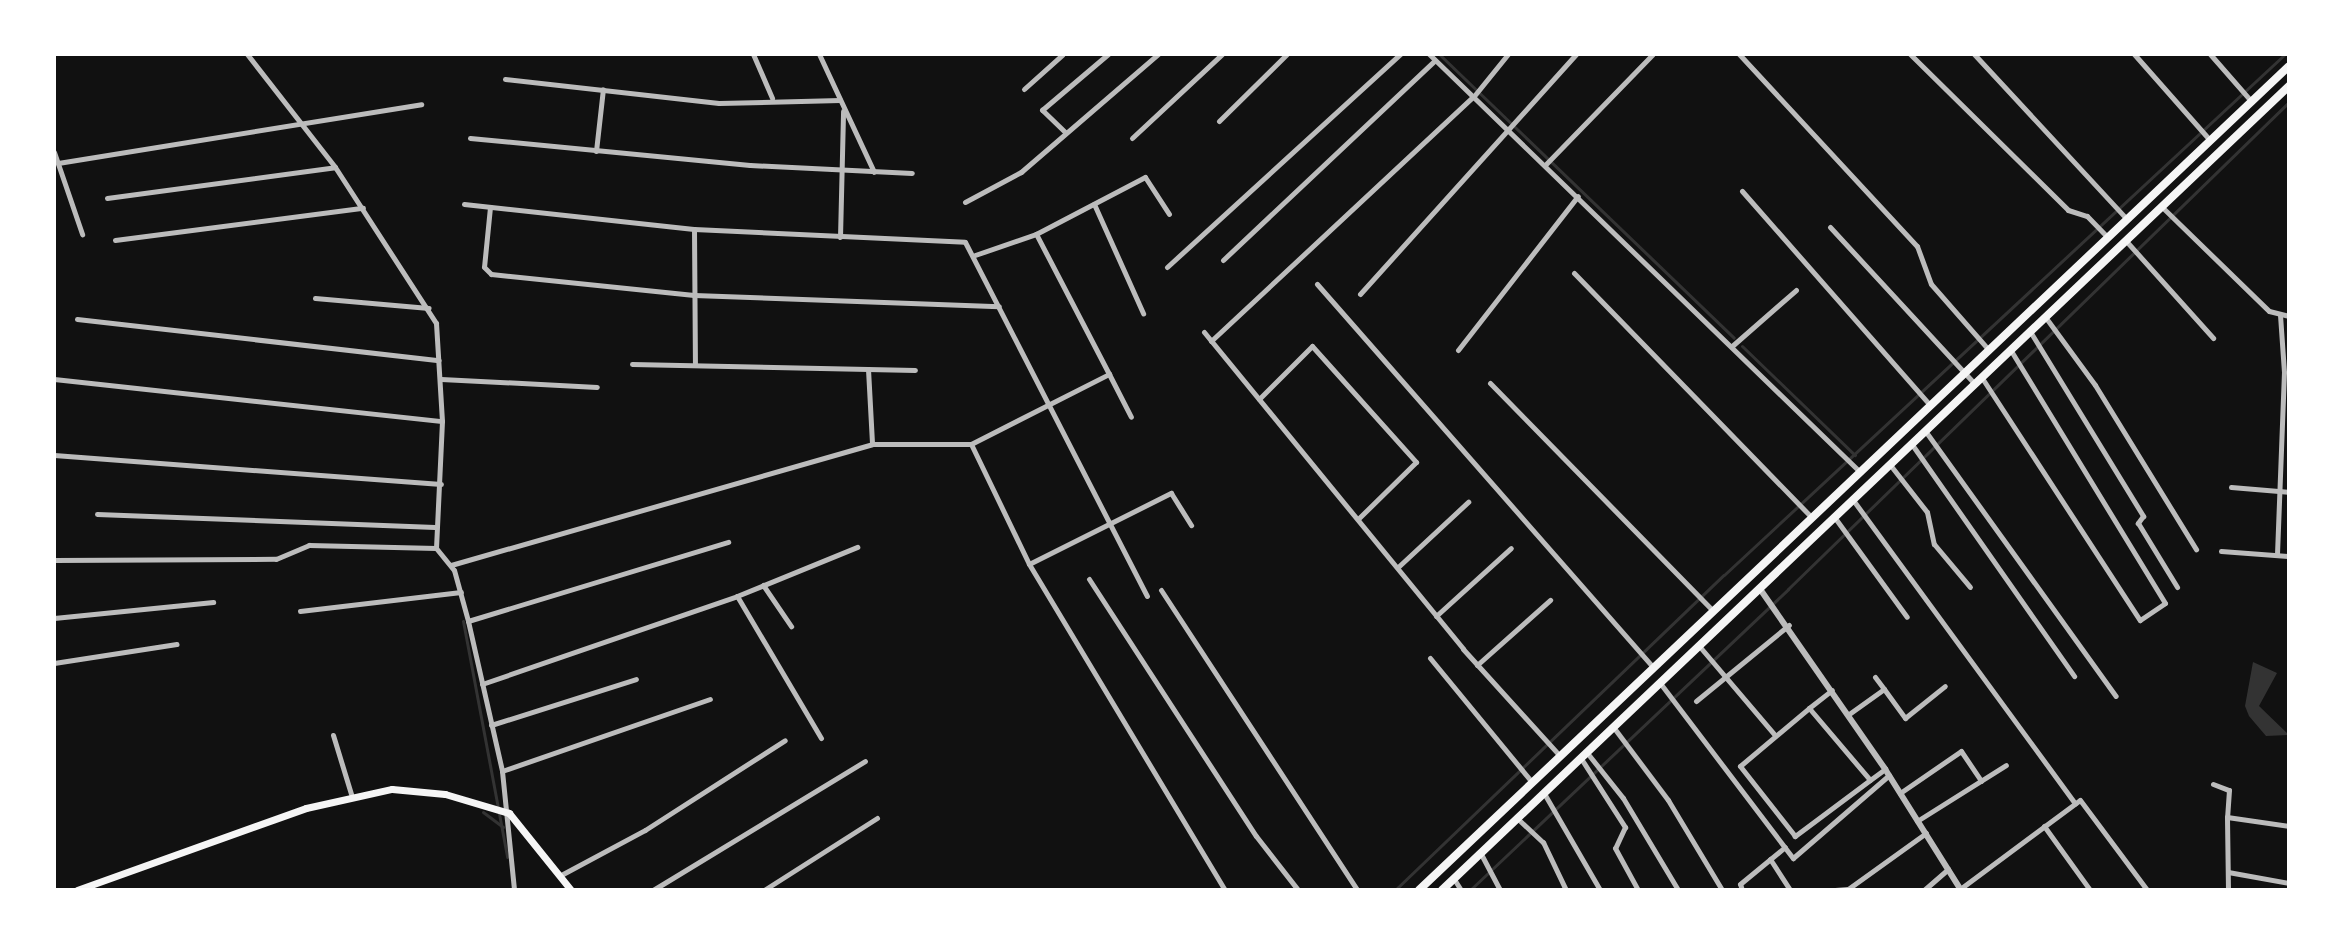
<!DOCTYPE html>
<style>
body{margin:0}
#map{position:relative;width:2343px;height:944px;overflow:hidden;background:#111;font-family:"Exo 2",sans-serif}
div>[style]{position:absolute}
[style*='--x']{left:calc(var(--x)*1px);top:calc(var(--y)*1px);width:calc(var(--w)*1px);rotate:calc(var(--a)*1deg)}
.water>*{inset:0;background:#333}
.stream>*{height:3px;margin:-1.5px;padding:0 1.5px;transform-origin:1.5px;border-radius:1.5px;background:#333}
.minor>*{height:5px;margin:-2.5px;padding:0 2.5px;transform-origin:2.5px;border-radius:2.5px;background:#bcbcbc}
.tertiary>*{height:6px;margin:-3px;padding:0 3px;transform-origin:3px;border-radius:3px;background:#bcbcbc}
.primary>*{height:7px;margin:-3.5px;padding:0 3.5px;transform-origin:3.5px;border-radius:3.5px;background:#f5f5f5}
.trunk>*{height:8px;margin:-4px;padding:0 4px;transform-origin:4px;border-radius:4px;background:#f5f5f5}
span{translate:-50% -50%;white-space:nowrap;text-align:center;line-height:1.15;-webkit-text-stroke:6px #fff;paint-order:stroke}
.frame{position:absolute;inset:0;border:56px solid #fff;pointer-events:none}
</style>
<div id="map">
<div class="water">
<i style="clip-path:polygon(2253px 662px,2277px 673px,2259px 706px,2289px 735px,2266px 736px,2249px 716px,2245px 706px)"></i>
</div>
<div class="stream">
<i style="--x:1439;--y:54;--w:409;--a:43.9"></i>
<i style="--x:1742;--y:346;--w:157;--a:44"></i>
<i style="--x:463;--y:621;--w:240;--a:79.4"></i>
<i style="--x:483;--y:812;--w:25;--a:37"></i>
<i style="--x:1395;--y:890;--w:455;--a:-43.8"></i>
<i style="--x:1724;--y:575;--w:766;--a:-42.88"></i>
<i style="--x:1470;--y:890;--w:438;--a:-43.4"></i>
<i style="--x:1788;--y:589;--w:699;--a:-44.19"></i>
</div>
<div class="minor">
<i style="--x:247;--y:54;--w:143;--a:52.1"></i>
<i style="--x:335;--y:167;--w:186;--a:57.1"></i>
<i style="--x:436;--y:323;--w:98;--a:86.5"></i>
<i style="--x:442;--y:421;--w:127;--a:92.7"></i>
<i style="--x:436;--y:548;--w:28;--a:51"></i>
<i style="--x:454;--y:570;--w:53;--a:74.6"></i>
<i style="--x:468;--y:621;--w:154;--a:77.2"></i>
<i style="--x:502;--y:771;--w:120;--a:84.2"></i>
<i style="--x:753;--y:54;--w:48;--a:66.6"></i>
<i style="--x:819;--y:54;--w:130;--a:65"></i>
<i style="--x:1429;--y:54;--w:598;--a:44.12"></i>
<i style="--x:1739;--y:54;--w:262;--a:47.2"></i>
<i style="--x:1917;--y:246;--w:40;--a:69.8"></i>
<i style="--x:1931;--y:284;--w:85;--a:48.8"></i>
<i style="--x:1910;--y:54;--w:222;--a:44.6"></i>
<i style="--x:2068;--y:210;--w:20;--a:18"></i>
<i style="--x:2087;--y:216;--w:29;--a:46"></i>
<i style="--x:1974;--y:54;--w:224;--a:47.2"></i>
<i style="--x:2134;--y:54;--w:113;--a:48.6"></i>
<i style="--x:2210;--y:54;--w:62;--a:48.9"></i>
<i style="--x:505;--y:79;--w:215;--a:6.4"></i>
<i style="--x:719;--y:103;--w:121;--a:-1.4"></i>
<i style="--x:1024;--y:89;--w:52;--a:-41.9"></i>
<i style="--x:1219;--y:121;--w:95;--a:-44.6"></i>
<i style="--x:1065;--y:132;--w:32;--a:-136"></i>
<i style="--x:1042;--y:110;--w:87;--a:-40.3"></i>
<i style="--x:470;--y:138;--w:281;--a:5.5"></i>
<i style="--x:750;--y:165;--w:162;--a:2.8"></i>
<i style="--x:1132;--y:138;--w:123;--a:-43"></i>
<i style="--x:596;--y:151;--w:62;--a:-83.6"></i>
<i style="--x:54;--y:152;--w:87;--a:71.1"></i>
<i style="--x:58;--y:163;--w:368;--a:-9.2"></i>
<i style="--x:1546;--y:164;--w:153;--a:-45.8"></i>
<i style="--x:1742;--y:191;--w:283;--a:48.7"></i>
<i style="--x:107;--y:198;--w:230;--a:-7.7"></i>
<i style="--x:965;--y:202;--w:64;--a:-28.2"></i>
<i style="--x:1021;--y:172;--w:181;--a:-40.7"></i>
<i style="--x:464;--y:204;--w:231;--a:6.2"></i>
<i style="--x:694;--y:229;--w:271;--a:2.7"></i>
<i style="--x:965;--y:242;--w:398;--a:62.8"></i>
<i style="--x:1094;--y:204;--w:120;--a:65.8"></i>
<i style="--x:490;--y:207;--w:60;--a:95.7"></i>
<i style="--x:484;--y:267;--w:10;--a:45"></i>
<i style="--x:491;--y:274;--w:204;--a:5.9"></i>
<i style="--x:694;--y:295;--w:305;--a:2.1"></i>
<i style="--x:2162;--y:207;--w:149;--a:44.2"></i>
<i style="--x:2269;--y:311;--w:21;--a:14"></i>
<i style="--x:1830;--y:227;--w:214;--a:47.3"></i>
<i style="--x:694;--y:229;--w:136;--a:89.6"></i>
<i style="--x:840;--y:237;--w:126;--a:-88.6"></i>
<i style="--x:115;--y:240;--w:250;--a:-7.4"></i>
<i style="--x:2127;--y:242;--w:129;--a:48.1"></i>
<i style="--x:975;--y:255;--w:65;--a:-19"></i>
<i style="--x:1036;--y:234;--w:123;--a:-27.6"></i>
<i style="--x:1145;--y:177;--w:44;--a:57"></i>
<i style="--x:1223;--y:260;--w:291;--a:-43.3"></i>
<i style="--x:1167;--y:267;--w:316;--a:-42.4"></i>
<i style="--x:1574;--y:273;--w:339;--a:45.8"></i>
<i style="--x:1317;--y:284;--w:508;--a:48.75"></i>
<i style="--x:1360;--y:294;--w:323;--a:-48"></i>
<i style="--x:315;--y:298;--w:114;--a:5"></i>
<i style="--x:2046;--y:318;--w:83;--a:53.8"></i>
<i style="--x:2095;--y:385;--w:193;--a:58.4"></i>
<i style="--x:77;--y:319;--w:364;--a:6.5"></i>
<i style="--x:1204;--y:332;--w:409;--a:50.7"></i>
<i style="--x:1463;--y:649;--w:143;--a:47.8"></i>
<i style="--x:2031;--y:333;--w:215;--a:58.5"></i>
<i style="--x:2143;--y:516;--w:9;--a:126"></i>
<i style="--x:2138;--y:523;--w:75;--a:58.6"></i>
<i style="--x:1211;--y:341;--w:359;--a:-43"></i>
<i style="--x:1474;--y:96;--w:54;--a:-51"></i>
<i style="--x:1732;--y:346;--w:85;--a:-41.2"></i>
<i style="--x:1458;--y:350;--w:195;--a:-52.1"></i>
<i style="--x:632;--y:364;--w:283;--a:1.2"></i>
<i style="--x:868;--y:369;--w:75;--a:86.9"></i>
<i style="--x:872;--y:444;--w:99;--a:0"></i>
<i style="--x:971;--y:444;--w:133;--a:64.2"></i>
<i style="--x:1029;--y:564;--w:380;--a:59"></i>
<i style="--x:1109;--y:374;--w:48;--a:62.9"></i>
<i style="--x:1982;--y:378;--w:289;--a:56.9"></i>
<i style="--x:2140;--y:620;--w:30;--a:-34"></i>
<i style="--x:2165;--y:603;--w:295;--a:-121.4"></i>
<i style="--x:54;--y:379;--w:390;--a:6.2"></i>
<i style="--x:441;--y:379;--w:156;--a:2.9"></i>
<i style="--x:1490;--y:383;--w:318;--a:45.6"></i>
<i style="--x:1259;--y:399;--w:75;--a:-45"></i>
<i style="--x:1312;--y:346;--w:156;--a:48.1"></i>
<i style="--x:1416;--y:462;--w:80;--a:135.5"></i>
<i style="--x:1926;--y:432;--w:325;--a:54.3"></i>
<i style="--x:971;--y:444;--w:155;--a:-26.9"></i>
<i style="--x:1109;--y:374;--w:158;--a:-117.5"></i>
<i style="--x:1913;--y:446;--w:281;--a:55"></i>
<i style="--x:54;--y:455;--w:388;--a:4.3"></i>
<i style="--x:1891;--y:466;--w:58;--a:52"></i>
<i style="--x:1927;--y:512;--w:33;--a:78"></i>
<i style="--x:1934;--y:544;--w:56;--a:50.1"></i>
<i style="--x:2231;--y:487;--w:58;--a:4.9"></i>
<i style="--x:1853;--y:500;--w:376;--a:53.8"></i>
<i style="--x:97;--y:514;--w:338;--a:2.2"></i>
<i style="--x:1835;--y:518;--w:122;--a:54"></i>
<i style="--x:2221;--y:551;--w:68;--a:4.2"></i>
<i style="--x:2277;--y:554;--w:182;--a:-87.8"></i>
<i style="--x:2284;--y:372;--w:57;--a:-94"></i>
<i style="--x:54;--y:560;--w:222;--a:-0.3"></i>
<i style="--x:276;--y:559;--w:36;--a:-23"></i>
<i style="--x:309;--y:545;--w:127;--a:1.4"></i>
<i style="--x:1029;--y:564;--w:159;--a:-26.6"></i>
<i style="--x:1171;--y:493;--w:38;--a:58"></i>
<i style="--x:451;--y:565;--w:438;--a:-16"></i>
<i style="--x:1398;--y:567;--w:96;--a:-42.9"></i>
<i style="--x:1089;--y:579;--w:306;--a:57"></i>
<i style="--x:1256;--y:836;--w:68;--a:52.1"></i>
<i style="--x:763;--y:585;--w:50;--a:55.7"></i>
<i style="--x:1161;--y:590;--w:358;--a:56.8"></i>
<i style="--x:737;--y:596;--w:165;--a:59.4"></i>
<i style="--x:300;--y:611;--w:162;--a:-6.7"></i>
<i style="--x:1436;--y:616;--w:101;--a:-42.2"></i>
<i style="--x:54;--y:618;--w:160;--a:-5.7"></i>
<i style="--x:468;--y:621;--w:272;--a:-16.9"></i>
<i style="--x:1700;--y:647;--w:114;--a:49.6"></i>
<i style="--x:1430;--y:658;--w:161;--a:50.6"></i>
<i style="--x:54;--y:663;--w:124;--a:-8.8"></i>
<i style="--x:1477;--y:665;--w:98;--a:-41.7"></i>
<i style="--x:1875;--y:677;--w:15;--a:53"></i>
<i style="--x:1660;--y:683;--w:220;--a:52.8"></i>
<i style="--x:1793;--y:858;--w:127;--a:-40.8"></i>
<i style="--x:482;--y:684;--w:270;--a:-19"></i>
<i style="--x:737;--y:596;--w:130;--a:-22.2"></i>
<i style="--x:1696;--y:701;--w:120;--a:-39.3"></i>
<i style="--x:1809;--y:708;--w:94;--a:49.7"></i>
<i style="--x:1870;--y:780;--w:94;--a:143.3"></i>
<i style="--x:1795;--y:836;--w:89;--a:-128.2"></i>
<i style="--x:1740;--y:766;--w:90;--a:-40"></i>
<i style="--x:1809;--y:708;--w:29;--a:-38"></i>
<i style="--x:1849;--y:714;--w:43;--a:-35.5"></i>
<i style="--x:1884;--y:689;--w:36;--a:54"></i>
<i style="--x:1905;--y:718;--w:51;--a:-38.7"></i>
<i style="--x:491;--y:725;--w:152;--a:-17.6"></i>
<i style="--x:1614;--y:728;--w:90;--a:53.1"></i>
<i style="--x:1668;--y:800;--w:105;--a:59"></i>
<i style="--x:333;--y:735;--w:62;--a:73"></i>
<i style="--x:1588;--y:754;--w:56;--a:51.5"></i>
<i style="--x:1623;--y:798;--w:107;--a:59.1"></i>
<i style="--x:1582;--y:760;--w:80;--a:57.3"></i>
<i style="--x:1625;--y:827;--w:23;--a:115"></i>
<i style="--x:1615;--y:848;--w:48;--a:61.3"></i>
<i style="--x:502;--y:771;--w:220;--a:-19.1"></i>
<i style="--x:1870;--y:780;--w:19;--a:-36"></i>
<i style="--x:2213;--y:784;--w:17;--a:21"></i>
<i style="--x:2229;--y:790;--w:27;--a:94"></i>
<i style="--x:1900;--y:793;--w:74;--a:-34.5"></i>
<i style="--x:1961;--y:751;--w:36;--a:56"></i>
<i style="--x:1545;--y:795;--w:110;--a:59.9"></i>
<i style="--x:1519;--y:820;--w:33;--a:43"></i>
<i style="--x:1543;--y:842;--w:53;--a:64.4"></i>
<i style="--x:1917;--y:821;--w:105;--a:-32.2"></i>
<i style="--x:2044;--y:826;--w:79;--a:54.3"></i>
<i style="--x:1481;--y:854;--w:41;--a:62.2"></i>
<i style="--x:1770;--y:859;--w:37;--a:57"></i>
<i style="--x:2228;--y:872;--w:62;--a:10.2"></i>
<i style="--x:561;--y:875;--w:95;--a:-28.2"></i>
<i style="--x:645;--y:830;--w:166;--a:-32.7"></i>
<i style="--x:1454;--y:879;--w:13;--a:58"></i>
<i style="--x:1960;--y:889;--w:149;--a:-36.6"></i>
<i style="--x:2080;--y:800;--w:112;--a:53.3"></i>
<i style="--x:653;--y:890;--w:248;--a:-31.3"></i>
<i style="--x:764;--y:890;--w:134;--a:-32.5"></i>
<i style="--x:1742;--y:890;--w:6;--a:-108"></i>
<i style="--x:1740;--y:884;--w:58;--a:-39.4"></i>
<i style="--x:1835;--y:890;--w:13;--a:-4"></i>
<i style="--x:1848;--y:889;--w:96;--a:-35.7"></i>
<i style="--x:1924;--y:890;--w:32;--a:-41"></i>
<i style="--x:2228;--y:890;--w:73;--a:-90.8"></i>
<i style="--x:2227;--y:817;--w:63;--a:8.3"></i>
</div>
<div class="tertiary">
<i style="--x:1760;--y:589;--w:219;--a:55.2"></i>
<i style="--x:1885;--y:769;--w:143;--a:57.9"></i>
</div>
<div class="primary">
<i style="--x:77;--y:890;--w:243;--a:-19.7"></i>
<i style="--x:306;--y:808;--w:88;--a:-12.5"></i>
<i style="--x:392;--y:789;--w:53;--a:5.4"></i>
<i style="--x:445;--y:794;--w:67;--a:16.5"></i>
<i style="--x:509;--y:813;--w:99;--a:51.2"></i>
</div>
<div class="trunk">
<i style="--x:1419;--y:890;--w:1198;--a:-43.44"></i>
<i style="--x:1442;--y:890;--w:1168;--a:-43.51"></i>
</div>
<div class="frame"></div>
</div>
